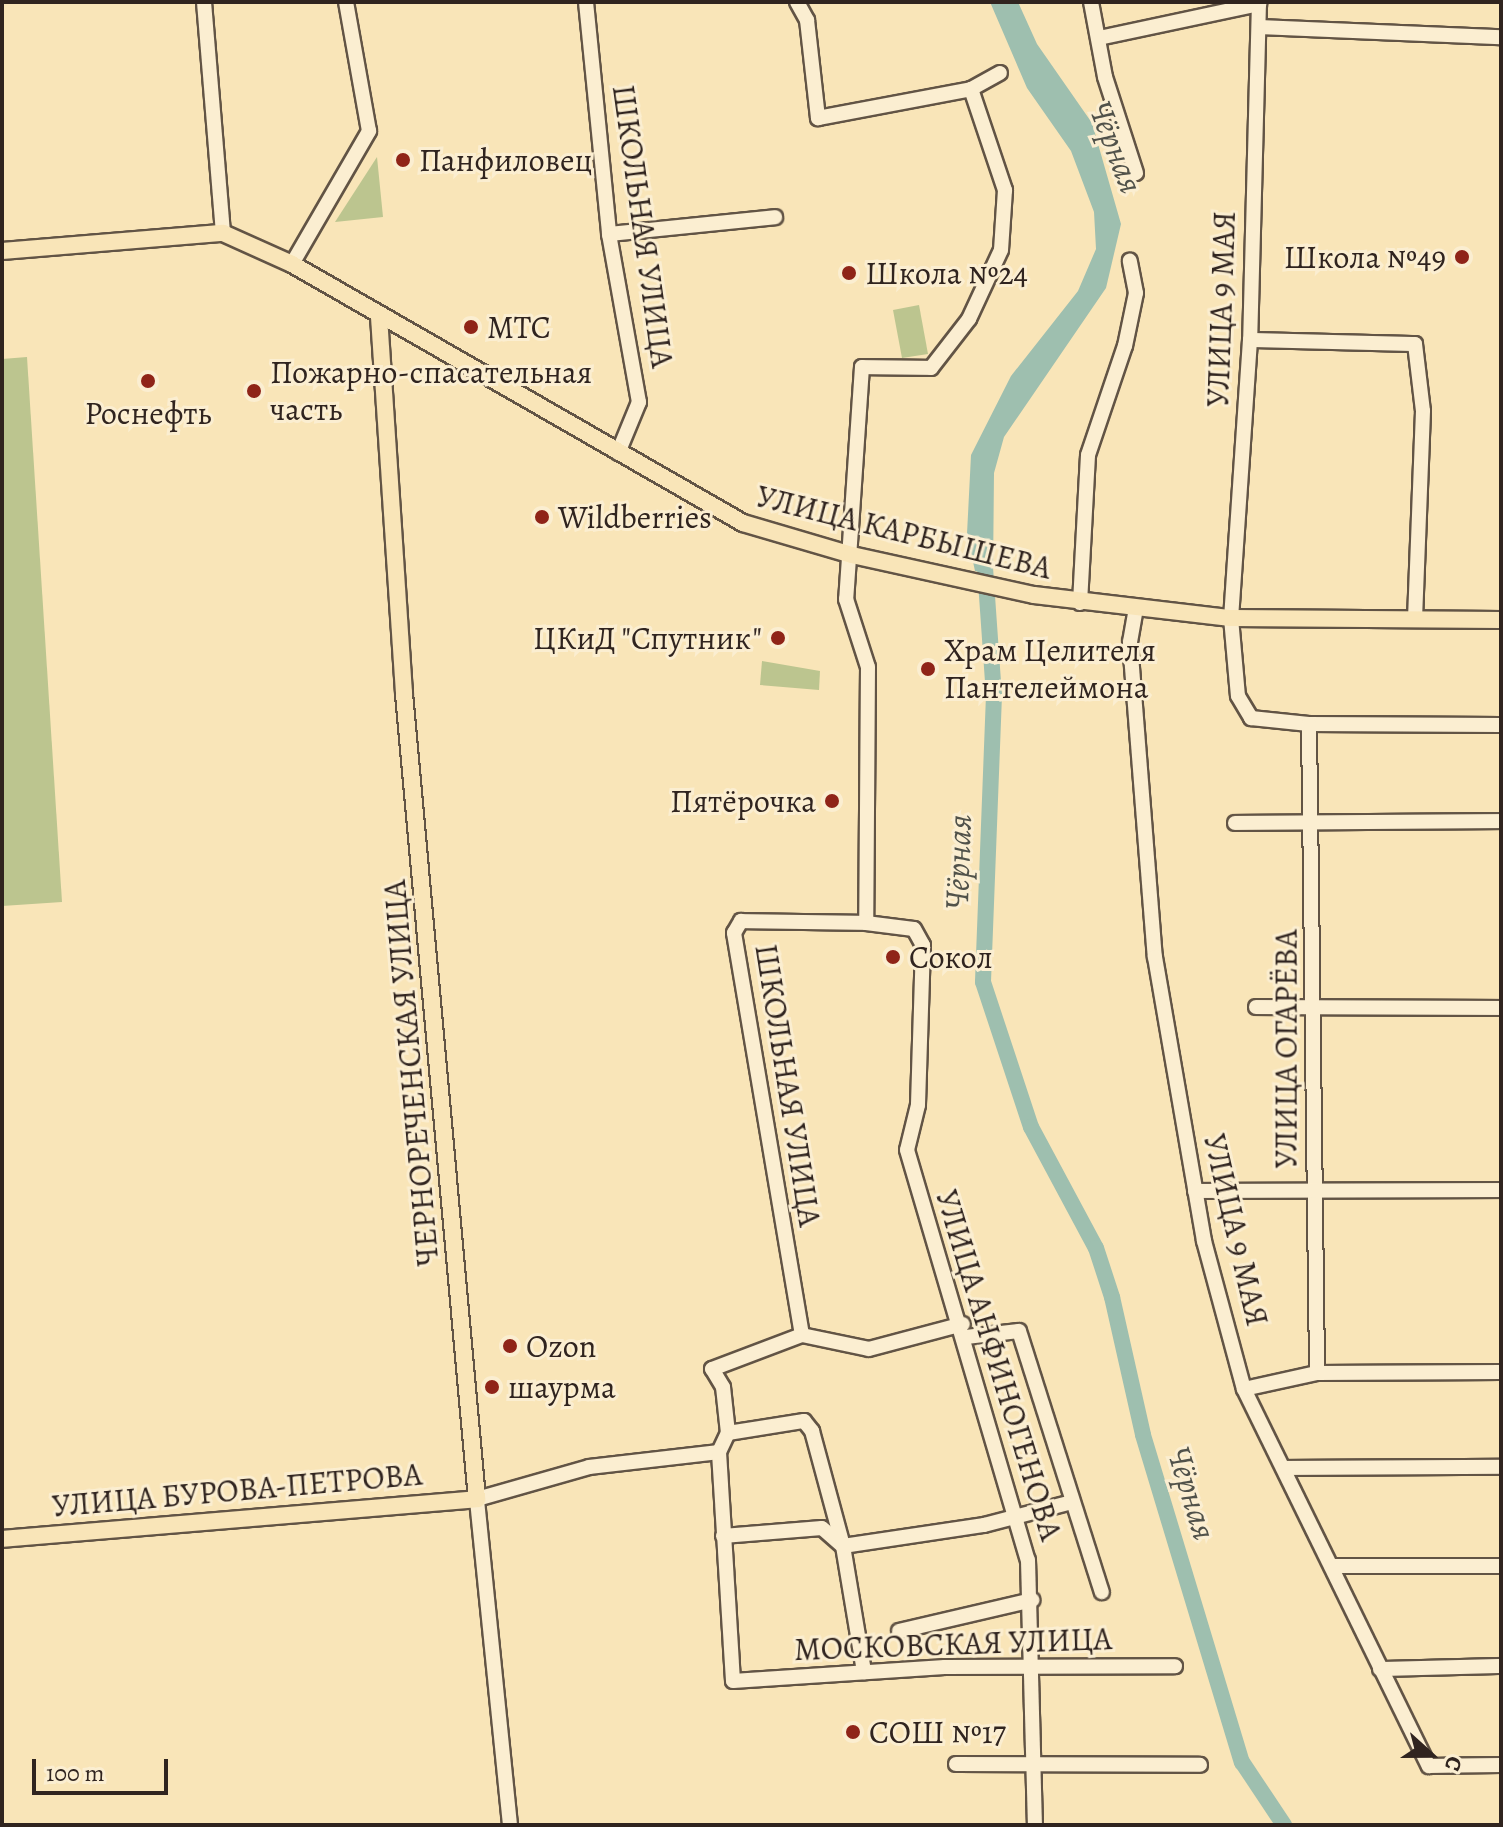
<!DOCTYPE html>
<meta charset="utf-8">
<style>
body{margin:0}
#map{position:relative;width:1503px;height:1827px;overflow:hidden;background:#f9e5b8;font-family:Alegreya,serif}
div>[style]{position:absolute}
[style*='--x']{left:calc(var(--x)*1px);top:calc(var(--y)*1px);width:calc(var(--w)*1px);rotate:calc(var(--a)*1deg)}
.green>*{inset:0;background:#bcc58f}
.water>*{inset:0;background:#9ebfaf}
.river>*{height:16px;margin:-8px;padding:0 8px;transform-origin:8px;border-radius:8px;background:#9ebfaf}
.roads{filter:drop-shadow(2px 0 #625445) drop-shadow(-2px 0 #625445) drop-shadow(0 2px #625445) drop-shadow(0 -2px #625445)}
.minor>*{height:14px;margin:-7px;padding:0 7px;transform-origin:7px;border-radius:7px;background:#fbeed1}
.major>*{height:16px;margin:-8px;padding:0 8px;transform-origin:8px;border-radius:8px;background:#f9e5b8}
.dots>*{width:22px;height:22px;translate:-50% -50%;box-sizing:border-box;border:4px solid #fbeed1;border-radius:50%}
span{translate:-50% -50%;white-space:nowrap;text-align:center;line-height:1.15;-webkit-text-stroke:6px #fbeed1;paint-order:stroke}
.poi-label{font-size:32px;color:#30241f}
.left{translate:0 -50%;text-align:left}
.right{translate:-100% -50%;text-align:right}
.street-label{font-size:32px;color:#30241f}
.water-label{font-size:34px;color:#51524a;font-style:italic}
.frame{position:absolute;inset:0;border:4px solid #30241f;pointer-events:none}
.north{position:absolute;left:1391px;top:1715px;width:80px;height:80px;-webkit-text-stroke:6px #fbeed1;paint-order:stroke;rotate:111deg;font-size:22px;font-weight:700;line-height:32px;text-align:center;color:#30241f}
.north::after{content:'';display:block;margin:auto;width:28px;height:36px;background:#30241f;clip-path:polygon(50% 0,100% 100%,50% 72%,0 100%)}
.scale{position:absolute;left:32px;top:1759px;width:136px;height:36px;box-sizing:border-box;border:4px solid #30241f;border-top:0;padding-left:10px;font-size:24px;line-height:28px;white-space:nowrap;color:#30241f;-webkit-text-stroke:6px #fbeed1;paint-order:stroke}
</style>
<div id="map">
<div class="green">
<i style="clip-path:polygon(377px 157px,383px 217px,335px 222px)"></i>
<i style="clip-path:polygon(919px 305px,928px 354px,902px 358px,893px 310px)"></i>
<i style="clip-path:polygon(27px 357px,62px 902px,2px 906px,2px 359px)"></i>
<i style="clip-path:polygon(762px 661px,820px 671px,819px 690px,760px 685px)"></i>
</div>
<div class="water">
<i style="clip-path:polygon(990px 2px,1018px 2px,1037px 44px,1092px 123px,1121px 224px,1106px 288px,1004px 437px,994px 473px,993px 574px,975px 571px,967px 534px,971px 455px,1011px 376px,1078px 291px,1096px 249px,1094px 212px,1071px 151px,1027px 88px)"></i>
</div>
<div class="river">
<i style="--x:984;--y:553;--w:142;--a:86"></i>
<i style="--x:994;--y:695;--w:287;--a:92.2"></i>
<i style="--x:983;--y:982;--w:153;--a:71.7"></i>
<i style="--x:1031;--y:1127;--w:137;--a:61.8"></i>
<i style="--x:1096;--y:1248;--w:52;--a:71.9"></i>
<i style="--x:1112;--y:1297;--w:141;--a:77.3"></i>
<i style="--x:1143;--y:1435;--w:342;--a:73.2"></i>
<i style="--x:1242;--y:1762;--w:76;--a:56.3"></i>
</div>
<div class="roads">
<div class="minor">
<i style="--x:204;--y:2;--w:232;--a:85.3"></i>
<i style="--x:586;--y:2;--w:233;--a:84.3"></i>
<i style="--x:609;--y:234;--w:171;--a:79.9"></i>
<i style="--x:639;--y:402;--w:55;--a:112.4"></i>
<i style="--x:797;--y:2;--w:21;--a:61"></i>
<i style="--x:807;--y:20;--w:99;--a:83.6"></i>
<i style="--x:818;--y:118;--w:156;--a:-10.7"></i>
<i style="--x:971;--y:89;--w:33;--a:-29"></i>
<i style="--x:1091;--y:2;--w:76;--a:79.4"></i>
<i style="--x:1105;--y:77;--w:101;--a:72.1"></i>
<i style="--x:1259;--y:2;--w:338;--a:91.5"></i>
<i style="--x:1250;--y:340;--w:279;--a:93.9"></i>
<i style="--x:1231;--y:618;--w:78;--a:84.9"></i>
<i style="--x:1238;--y:696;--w:26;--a:59"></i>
<i style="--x:1251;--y:718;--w:58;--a:5.9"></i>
<i style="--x:1309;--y:724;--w:192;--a:0.3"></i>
<i style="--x:1259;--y:27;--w:242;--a:2.4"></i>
<i style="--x:1099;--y:38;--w:164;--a:-12"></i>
<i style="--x:971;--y:89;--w:107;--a:71.4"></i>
<i style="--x:1005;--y:190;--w:60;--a:93.8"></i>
<i style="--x:1001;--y:250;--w:76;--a:114.9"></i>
<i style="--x:969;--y:319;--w:62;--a:127.8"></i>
<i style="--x:931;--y:368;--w:69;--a:-179.2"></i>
<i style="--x:862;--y:367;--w:233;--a:93.9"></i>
<i style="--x:846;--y:599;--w:71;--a:72.1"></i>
<i style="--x:868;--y:667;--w:256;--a:90.4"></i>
<i style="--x:866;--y:923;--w:48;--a:7.1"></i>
<i style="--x:914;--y:929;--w:18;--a:61"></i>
<i style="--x:923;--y:945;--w:160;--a:91.8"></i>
<i style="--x:918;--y:1105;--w:46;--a:103.7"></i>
<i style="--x:907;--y:1150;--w:427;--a:73.6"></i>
<i style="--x:1028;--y:1560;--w:265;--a:88.5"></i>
<i style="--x:609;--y:234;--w:167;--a:-5.8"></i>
<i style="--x:292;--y:264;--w:154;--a:-59.9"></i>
<i style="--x:369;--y:131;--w:131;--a:-100.1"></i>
<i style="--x:1250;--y:340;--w:165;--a:1.4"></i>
<i style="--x:1415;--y:344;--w:67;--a:83.2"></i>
<i style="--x:1423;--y:411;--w:209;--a:92.2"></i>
<i style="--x:1080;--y:603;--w:148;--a:-86.9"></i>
<i style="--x:1088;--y:455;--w:115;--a:-71.3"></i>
<i style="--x:1125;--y:346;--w:54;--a:-78.3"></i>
<i style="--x:1136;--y:293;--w:33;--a:-101"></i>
<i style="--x:1136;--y:608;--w:35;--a:100"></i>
<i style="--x:1130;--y:642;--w:316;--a:85.5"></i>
<i style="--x:1155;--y:957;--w:288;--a:80.2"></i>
<i style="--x:1204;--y:1241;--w:153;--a:74.9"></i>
<i style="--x:1244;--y:1389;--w:420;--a:63.9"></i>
<i style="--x:1429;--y:1766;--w:72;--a:-0.8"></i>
<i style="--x:1309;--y:724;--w:649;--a:89.29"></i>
<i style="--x:1235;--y:823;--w:266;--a:-0.4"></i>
<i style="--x:1256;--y:1007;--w:245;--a:0.2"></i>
<i style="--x:1195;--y:1191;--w:306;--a:-0.2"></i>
<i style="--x:802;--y:1335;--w:408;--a:-99.6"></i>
<i style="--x:734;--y:933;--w:14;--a:-60"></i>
<i style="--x:741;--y:921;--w:125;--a:0.9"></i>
<i style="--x:966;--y:1337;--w:53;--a:-6.5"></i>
<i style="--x:1019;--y:1331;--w:274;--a:72.4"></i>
<i style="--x:1244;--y:1389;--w:75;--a:-12.4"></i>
<i style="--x:1317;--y:1373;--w:184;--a:-0.3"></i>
<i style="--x:728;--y:1433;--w:77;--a:-9"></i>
<i style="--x:804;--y:1421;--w:13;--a:51"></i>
<i style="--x:812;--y:1431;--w:119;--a:74.9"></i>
<i style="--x:843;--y:1546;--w:128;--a:80.5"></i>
<i style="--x:719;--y:1452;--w:21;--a:-65"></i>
<i style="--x:728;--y:1433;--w:46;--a:-96.2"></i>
<i style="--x:723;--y:1387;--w:21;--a:-121"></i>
<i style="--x:712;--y:1369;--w:96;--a:-20.7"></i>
<i style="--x:802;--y:1335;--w:68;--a:11.8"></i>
<i style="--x:869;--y:1349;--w:97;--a:-14.9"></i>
<i style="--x:1286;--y:1468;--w:215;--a:-0.3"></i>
<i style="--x:723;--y:1536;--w:99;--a:-4.6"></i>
<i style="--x:822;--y:1528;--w:28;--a:41"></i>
<i style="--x:843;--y:1546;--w:143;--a:-8.5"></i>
<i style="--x:984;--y:1525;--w:87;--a:-14.7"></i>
<i style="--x:1332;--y:1566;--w:169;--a:0"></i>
<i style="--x:899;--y:1631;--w:137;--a:-13.1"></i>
<i style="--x:1380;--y:1669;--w:121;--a:-1.4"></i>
<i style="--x:956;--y:1764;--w:244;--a:0.2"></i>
<i style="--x:510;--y:1825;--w:328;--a:-95.8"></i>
<i style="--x:477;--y:1499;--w:116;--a:-15.9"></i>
<i style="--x:589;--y:1467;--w:131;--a:-6.6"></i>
<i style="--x:719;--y:1452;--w:229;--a:86.5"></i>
<i style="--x:733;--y:1681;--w:212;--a:-3.8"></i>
<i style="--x:945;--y:1667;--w:230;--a:-0.2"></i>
</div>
<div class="major">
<i style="--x:2;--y:251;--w:222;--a:-4.7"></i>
<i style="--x:223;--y:233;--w:76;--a:24.2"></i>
<i style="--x:292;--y:264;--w:520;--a:29.87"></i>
<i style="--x:743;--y:523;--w:114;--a:16.4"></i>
<i style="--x:852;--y:555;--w:186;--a:12.4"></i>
<i style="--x:1034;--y:595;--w:198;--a:6.7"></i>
<i style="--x:1231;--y:618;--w:270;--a:0.4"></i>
<i style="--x:2;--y:1539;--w:477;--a:-4.8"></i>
<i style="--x:477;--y:1499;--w:809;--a:-95.18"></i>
<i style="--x:404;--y:693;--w:379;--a:-93.8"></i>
</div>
</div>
<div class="dots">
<i style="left:403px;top:160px;background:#8f2418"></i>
<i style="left:1462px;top:257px;background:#8f2418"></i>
<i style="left:849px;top:273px;background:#8f2418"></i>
<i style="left:471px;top:327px;background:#8f2418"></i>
<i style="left:148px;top:381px;background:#8f2418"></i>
<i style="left:254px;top:391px;background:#8f2418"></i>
<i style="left:542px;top:517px;background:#8f2418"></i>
<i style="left:778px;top:638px;background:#8f2418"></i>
<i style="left:928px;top:669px;background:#8f2418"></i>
<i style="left:832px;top:801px;background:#8f2418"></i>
<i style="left:893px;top:957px;background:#8f2418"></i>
<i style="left:510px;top:1346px;background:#8f2418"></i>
<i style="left:492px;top:1387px;background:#8f2418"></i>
<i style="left:853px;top:1732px;background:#8f2418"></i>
</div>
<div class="poi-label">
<span class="left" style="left:419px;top:160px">Панфиловец</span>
<span class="right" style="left:1446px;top:257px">Школа №49</span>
<span class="left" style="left:865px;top:273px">Школа №24</span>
<span class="left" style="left:487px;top:327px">МТС</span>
<span class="left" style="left:270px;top:391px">Пожарно-спасательная<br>часть</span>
<span style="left:148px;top:413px">Роснефть</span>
<span class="left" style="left:558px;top:517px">Wildberries</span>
<span class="right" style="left:762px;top:638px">ЦКиД "Спутник"</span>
<span class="left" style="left:944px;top:669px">Храм Целителя<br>Пантелеймона</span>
<span class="right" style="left:816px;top:801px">Пятёрочка</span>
<span class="left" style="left:909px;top:957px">Сокол</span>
<span class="left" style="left:526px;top:1346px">Ozon</span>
<span class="left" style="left:508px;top:1387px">шаурма</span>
<span class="left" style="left:869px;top:1732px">СОШ №17</span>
</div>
<div class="street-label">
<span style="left:643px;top:226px;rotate:82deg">ШКОЛЬНАЯ УЛИЦА</span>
<span style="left:1221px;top:309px;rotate:-88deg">УЛИЦА 9 МАЯ</span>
<span style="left:904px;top:532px;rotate:14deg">УЛИЦА КАРБЫШЕВА</span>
<span style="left:1286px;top:1049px;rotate:-90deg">УЛИЦА ОГАРЁВА</span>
<span style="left:411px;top:1073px;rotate:-95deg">ЧЕРНОРЕЧЕНСКАЯ УЛИЦА</span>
<span style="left:788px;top:1085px;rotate:81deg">ШКОЛЬНАЯ УЛИЦА</span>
<span style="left:1236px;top:1230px;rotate:77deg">УЛИЦА 9 МАЯ</span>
<span style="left:999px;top:1365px;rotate:73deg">УЛИЦА АНФИНОГЕНОВА</span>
<span style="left:237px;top:1490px;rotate:-5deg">УЛИЦА БУРОВА-ПЕТРОВА</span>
<span style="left:953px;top:1644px;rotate:-2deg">МОСКОВСКАЯ УЛИЦА</span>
</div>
<div class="water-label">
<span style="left:1116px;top:147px;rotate:69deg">Чёрная</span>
<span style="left:958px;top:862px;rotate:-88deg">Чёрная</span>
<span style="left:1192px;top:1493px;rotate:73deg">Чёрная</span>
</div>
<div class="frame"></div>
<div class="north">С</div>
<div class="scale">100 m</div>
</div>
